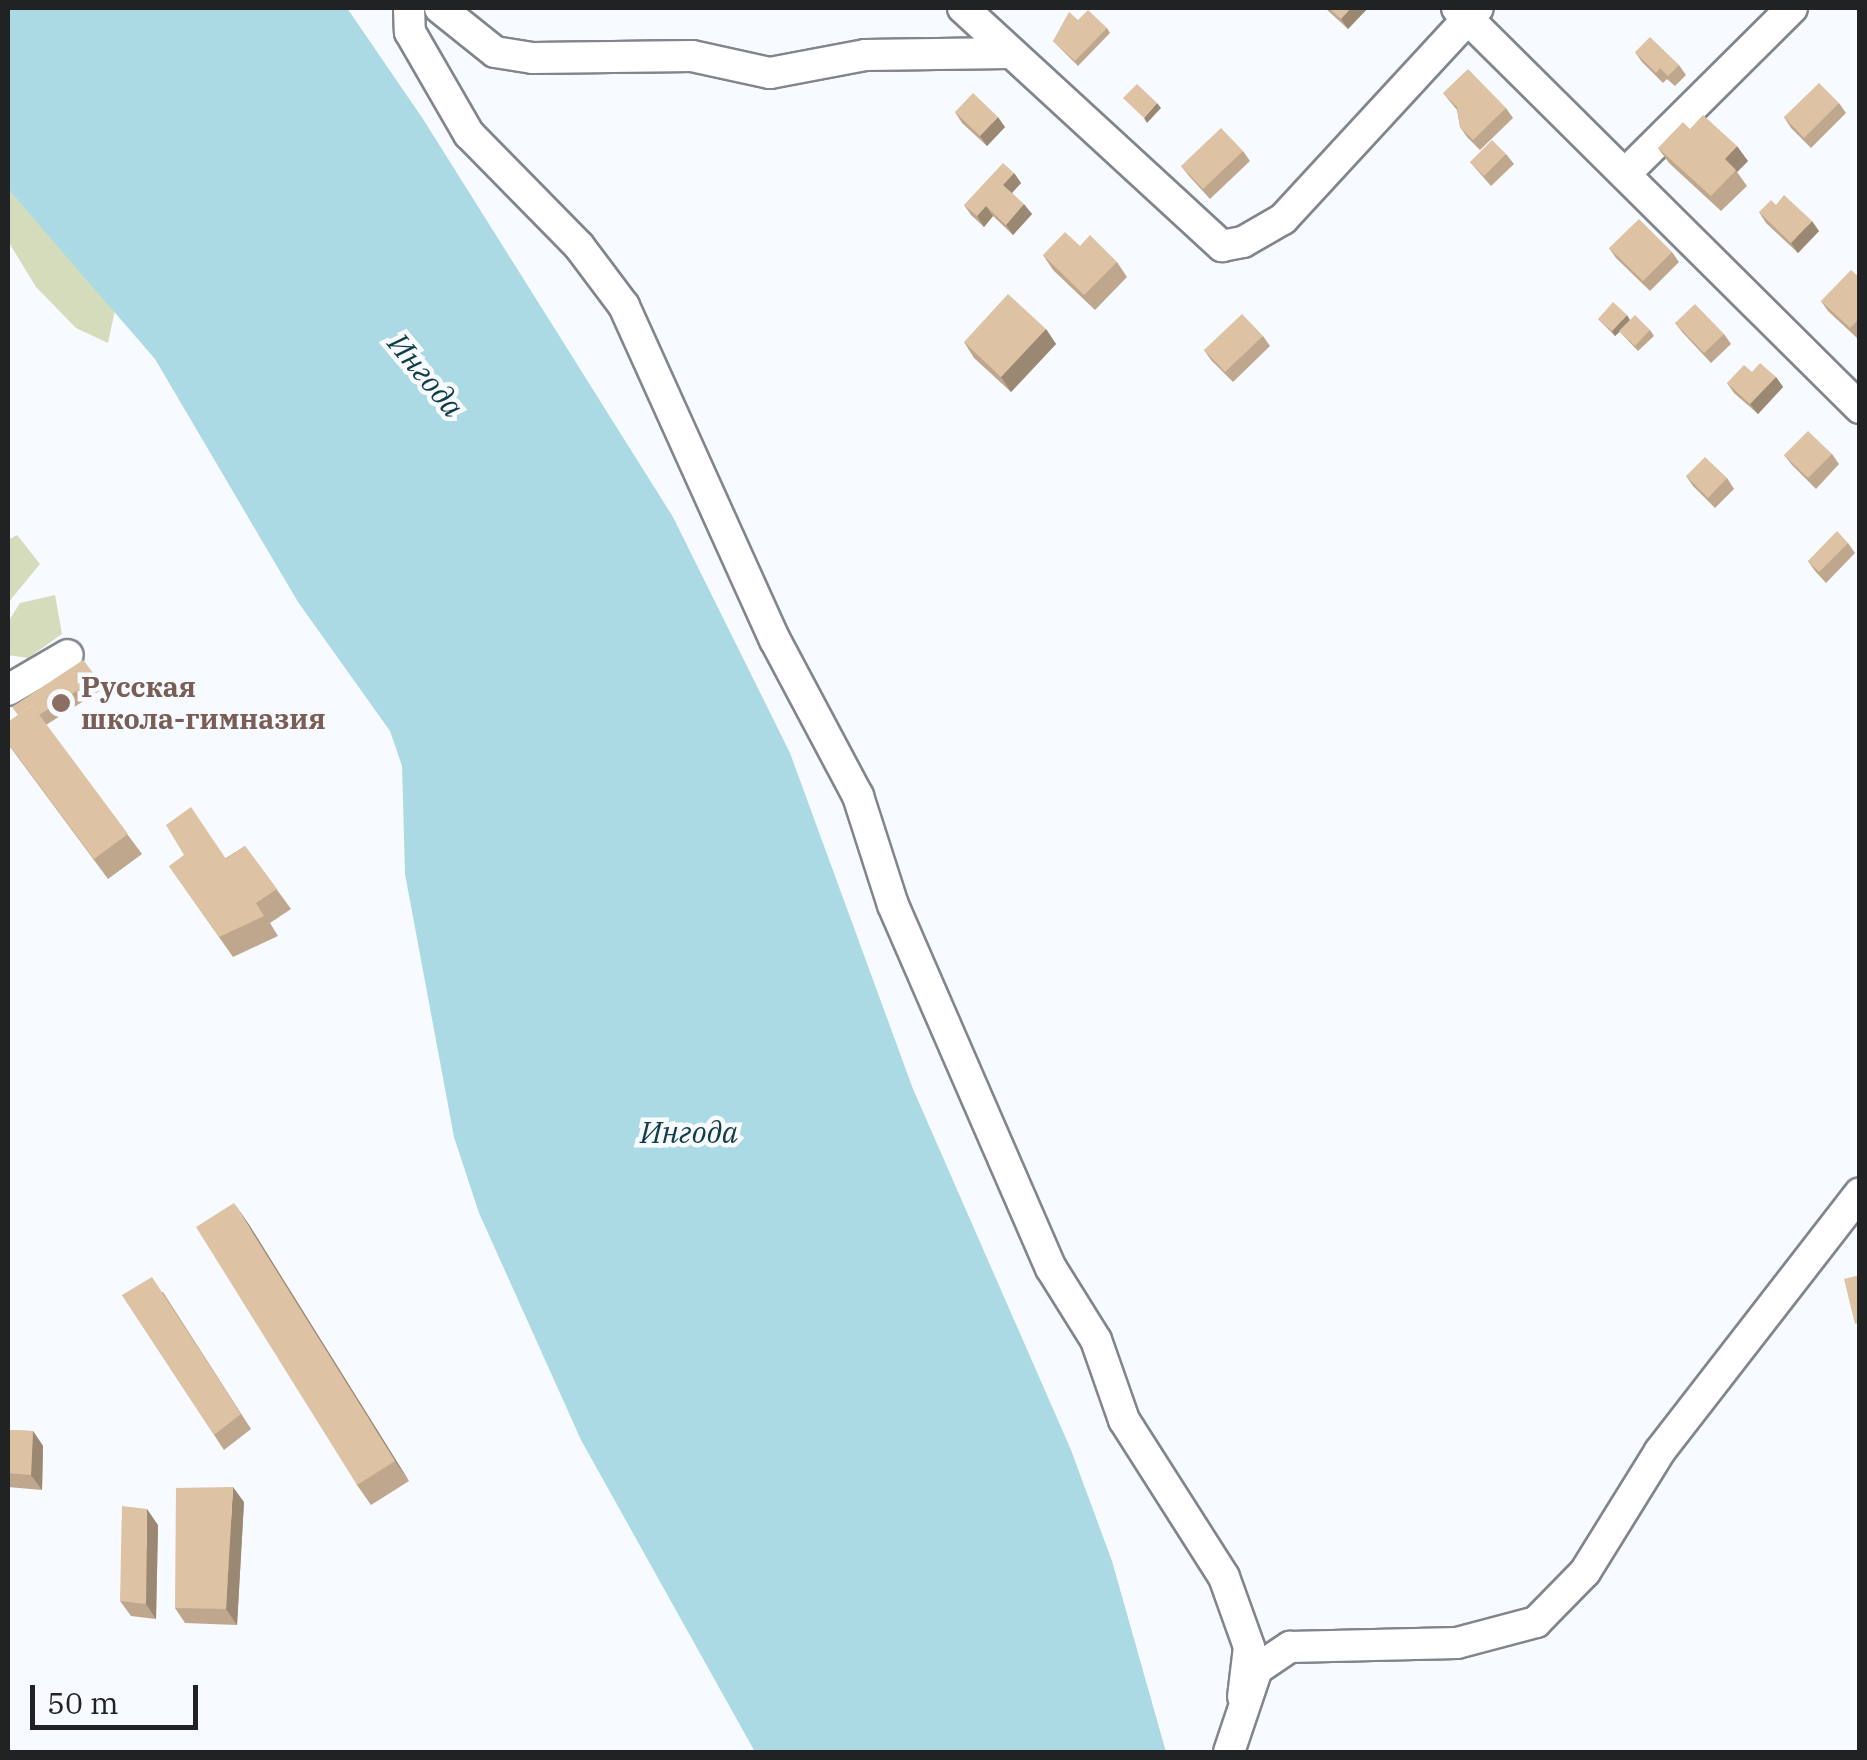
<!DOCTYPE html>
<meta charset="utf-8">
<style>
body{margin:0}
#map{position:relative;width:1867px;height:1760px;overflow:hidden;background:#f7fafe;font-family:"IBM Plex Serif",serif}
div>[style]{position:absolute}
[style*='--x']{left:calc(var(--x)*1px);top:calc(var(--y)*1px);width:calc(var(--w)*1px);rotate:calc(var(--a)*1deg)}
.green>*{inset:0;background:#d4dcbc}
.water>*{inset:0;background:#abdae5}
.roads{filter:drop-shadow(2px 0 #82868c) drop-shadow(-2px 0 #82868c) drop-shadow(0 2px #82868c) drop-shadow(0 -2px #82868c)}
.minor>*{height:30px;margin:-15px;padding:0 15px;transform-origin:15px;border-radius:15px;background:#fff}
.wall>*{inset:0;background:#bfa78d}
.shaded-wall>*{inset:0;background:#9b8873}
.building>*{inset:0;background:#dec2a4}
.dots>*{width:28px;height:28px;translate:-50% -50%;box-sizing:border-box;border:5px solid #f7fafe;border-radius:50%}
span{translate:-50% -50%;white-space:nowrap;text-align:center;line-height:1.15;-webkit-text-stroke:9px #f7fafe;paint-order:stroke}
.education-label{font-size:28px;color:#785e54;font-weight:700}
.left{translate:0 -50%;text-align:left}
.water-label{font-size:30px;color:#123d46;font-style:italic}
.frame{position:absolute;inset:0;border:10px solid #202224;pointer-events:none}
.scale{position:absolute;left:30px;top:1685px;width:168px;height:45px;box-sizing:border-box;border:5px solid #202224;border-top:0;padding-left:12px;font-size:30px;line-height:35px;white-space:nowrap;color:#202224;-webkit-text-stroke:8px #f7fafe;paint-order:stroke}
</style>
<div id="map">
<div class="green">
<i style="clip-path:polygon(8px 189px,115px 310px,108px 343px,76px 328px,36px 287px,8px 241px)"></i>
<i style="clip-path:polygon(17px 535px,40px 564px,8px 603px,8px 540px)"></i>
<i style="clip-path:polygon(55px 595px,62px 634px,28px 658px,8px 655px,8px 622px,20px 603px)"></i>
</div>
<div class="water">
<i style="clip-path:polygon(8px 8px,347px 8px,423px 119px,673px 517px,790px 753px,913px 1089px,1071px 1450px,1112px 1561px,1166px 1752px,755px 1752px,581px 1440px,479px 1213px,454px 1137px,405px 874px,402px 766px,390px 731px,298px 602px,155px 359px,8px 189px)"></i>
</div>
<div class="roads">
<div class="minor">
<i style="--x:409;--y:8;--w:24;--a:88"></i>
<i style="--x:410;--y:32;--w:118;--a:60"></i>
<i style="--x:469;--y:134;--w:157;--a:45.5"></i>
<i style="--x:579;--y:246;--w:75;--a:53.1"></i>
<i style="--x:624;--y:306;--w:367;--a:65.7"></i>
<i style="--x:775;--y:640;--w:177;--a:62"></i>
<i style="--x:858;--y:796;--w:114;--a:72.2"></i>
<i style="--x:893;--y:905;--w:396;--a:66.5"></i>
<i style="--x:1051;--y:1268;--w:85;--a:58"></i>
<i style="--x:1096;--y:1340;--w:85;--a:70.7"></i>
<i style="--x:1124;--y:1420;--w:186;--a:57.5"></i>
<i style="--x:1224;--y:1577;--w:74;--a:70.3"></i>
<i style="--x:1249;--y:1647;--w:50;--a:96.8"></i>
<i style="--x:440;--y:8;--w:70;--a:38.7"></i>
<i style="--x:495;--y:52;--w:38;--a:9"></i>
<i style="--x:533;--y:58;--w:159;--a:-0.7"></i>
<i style="--x:692;--y:56;--w:80;--a:12.3"></i>
<i style="--x:770;--y:73;--w:97;--a:-10.7"></i>
<i style="--x:865;--y:55;--w:144;--a:-0.8"></i>
<i style="--x:963;--y:8;--w:352;--a:42.6"></i>
<i style="--x:1222;--y:246;--w:21;--a:-11"></i>
<i style="--x:1243;--y:242;--w:46;--a:-29.9"></i>
<i style="--x:1283;--y:219;--w:287;--a:-47.3"></i>
<i style="--x:1457;--y:8;--w:568;--a:44.79"></i>
<i style="--x:1628;--y:171;--w:231;--a:-44.8"></i>
<i style="--x:8;--y:690;--w:69;--a:-30.3"></i>
<i style="--x:1229;--y:1752;--w:88;--a:-71.4"></i>
<i style="--x:1257;--y:1669;--w:40;--a:-34"></i>
<i style="--x:1290;--y:1647;--w:167;--a:-1.4"></i>
<i style="--x:1457;--y:1643;--w:82;--a:-14.9"></i>
<i style="--x:1536;--y:1622;--w:70;--a:-45.6"></i>
<i style="--x:1585;--y:1572;--w:142;--a:-58.2"></i>
<i style="--x:1660;--y:1451;--w:326;--a:-52.2"></i>
</div>
</div>
<div class="wall">
<i style="clip-path:polygon(1325px 8px,1368px 8px,1348px 29px)"></i>
<i style="clip-path:polygon(1078px 20px,1107px 28px,1110px 33px,1078px 66px,1053px 41px)"></i>
<i style="clip-path:polygon(1635px 52px,1679px 65px,1686px 75px,1675px 86px,1667px 79px,1663px 83px,1642px 62px)"></i>
<i style="clip-path:polygon(1443px 93px,1506px 108px,1513px 118px,1480px 150px,1467px 137px,1460px 127px,1457px 110px)"></i>
<i style="clip-path:polygon(1839px 103px,1846px 113px,1811px 148px,1791px 128px,1784px 117px)"></i>
<i style="clip-path:polygon(955px 112px,1005px 127px,987px 146px,962px 123px)"></i>
<i style="clip-path:polygon(1690px 129px,1748px 161px,1737px 172px,1747px 186px,1721px 211px,1669px 163px,1658px 148px)"></i>
<i style="clip-path:polygon(1243px 151px,1250px 161px,1210px 199px,1189px 176px,1181px 166px)"></i>
<i style="clip-path:polygon(1506px 154px,1514px 164px,1491px 186px,1470px 162px)"></i>
<i style="clip-path:polygon(1014px 173px,1021px 183px,1012px 193px,1032px 214px,1013px 235px,993px 216px,984px 227px,971px 215px,964px 205px)"></i>
<i style="clip-path:polygon(1759px 212px,1819px 231px,1798px 253px,1766px 223px)"></i>
<i style="clip-path:polygon(1080px 246px,1117px 262px,1127px 277px,1095px 310px,1053px 270px,1043px 255px)"></i>
<i style="clip-path:polygon(1609px 248px,1672px 252px,1679px 262px,1650px 291px,1616px 258px)"></i>
<i style="clip-path:polygon(1860px 278px,1860px 336px,1857px 338px,1828px 311px,1821px 301px)"></i>
<i style="clip-path:polygon(1598px 319px,1630px 320px,1650px 330px,1654px 336px,1638px 351px,1620px 332px,1615px 336px)"></i>
<i style="clip-path:polygon(1675px 323px,1724px 334px,1731px 344px,1711px 363px,1683px 333px)"></i>
<i style="clip-path:polygon(1046px 329px,1056px 344px,1011px 392px,974px 358px,964px 342px)"></i>
<i style="clip-path:polygon(1263px 336px,1270px 346px,1233px 382px,1211px 360px,1204px 350px)"></i>
<i style="clip-path:polygon(1752px 372px,1776px 377px,1783px 387px,1758px 414px,1734px 393px,1727px 383px)"></i>
<i style="clip-path:polygon(1832px 454px,1839px 464px,1816px 489px,1792px 465px,1784px 455px)"></i>
<i style="clip-path:polygon(1686px 476px,1727px 478px,1734px 489px,1715px 508px,1693px 486px)"></i>
<i style="clip-path:polygon(1848px 543px,1855px 553px,1826px 583px,1815px 571px,1808px 561px)"></i>
<i style="clip-path:polygon(83px 660px,104px 688px,46px 725px,142px 854px,108px 879px,8px 744px)"></i>
<i style="clip-path:polygon(245px 846px,291px 909px,270px 923px,278px 936px,233px 957px,169px 866px,226px 858px)"></i>
<i style="clip-path:polygon(248px 1223px,409px 1481px,371px 1505px,357px 1485px)"></i>
<i style="clip-path:polygon(163px 1292px,251px 1429px,224px 1450px,122px 1295px)"></i>
<i style="clip-path:polygon(8px 1430px,33px 1431px,43px 1446px,42px 1490px,8px 1487px)"></i>
<i style="clip-path:polygon(244px 1502px,237px 1625px,185px 1623px,175px 1608px)"></i>
<i style="clip-path:polygon(158px 1525px,156px 1619px,131px 1616px,120px 1601px)"></i>
</div>
<div class="shaded-wall">
<i style="clip-path:polygon(1351px 8px,1368px 8px,1348px 29px,1341px 19px)"></i>
<i style="clip-path:polygon(1157px 103px,1161px 108px,1147px 123px,1144px 118px)"></i>
<i style="clip-path:polygon(998px 117px,1005px 127px,987px 146px,980px 136px)"></i>
<i style="clip-path:polygon(1737px 146px,1748px 161px,1737px 172px,1725px 159px)"></i>
<i style="clip-path:polygon(1014px 173px,1021px 183px,1010px 195px,1003px 185px)"></i>
<i style="clip-path:polygon(1024px 204px,1032px 214px,1013px 235px,1006px 225px)"></i>
<i style="clip-path:polygon(986px 206px,993px 216px,984px 227px,977px 216px)"></i>
<i style="clip-path:polygon(1812px 221px,1819px 231px,1798px 253px,1791px 243px)"></i>
<i style="clip-path:polygon(1627px 315px,1630px 320px,1615px 336px,1612px 331px)"></i>
<i style="clip-path:polygon(1046px 329px,1056px 344px,1011px 392px,1001px 377px)"></i>
<i style="clip-path:polygon(1776px 377px,1783px 387px,1758px 414px,1750px 404px)"></i>
<i style="clip-path:polygon(234px 1203px,248px 1223px,409px 1481px,395px 1461px)"></i>
<i style="clip-path:polygon(33px 1431px,43px 1446px,42px 1490px,31px 1475px)"></i>
<i style="clip-path:polygon(233px 1487px,244px 1502px,237px 1625px,226px 1609px)"></i>
<i style="clip-path:polygon(147px 1509px,158px 1525px,156px 1619px,146px 1604px)"></i>
</div>
<div class="building">
<i style="clip-path:polygon(1329px 8px,1351px 8px,1341px 19px)"></i>
<i style="clip-path:polygon(1088px 10px,1107px 28px,1075px 61px,1053px 41px,1069px 12px,1078px 20px)"></i>
<i style="clip-path:polygon(1650px 37px,1679px 65px,1668px 76px,1660px 68px,1656px 73px,1635px 52px)"></i>
<i style="clip-path:polygon(1468px 69px,1506px 108px,1473px 140px,1460px 127px,1457px 107px,1443px 93px)"></i>
<i style="clip-path:polygon(1819px 83px,1839px 103px,1804px 138px,1784px 117px)"></i>
<i style="clip-path:polygon(1137px 84px,1157px 103px,1144px 118px,1123px 98px)"></i>
<i style="clip-path:polygon(973px 93px,998px 117px,980px 136px,955px 112px)"></i>
<i style="clip-path:polygon(1703px 115px,1737px 146px,1725px 159px,1736px 170px,1711px 196px,1658px 148px,1683px 122px,1690px 129px)"></i>
<i style="clip-path:polygon(1221px 128px,1243px 151px,1203px 189px,1181px 166px)"></i>
<i style="clip-path:polygon(1492px 140px,1506px 154px,1484px 176px,1470px 162px)"></i>
<i style="clip-path:polygon(1003px 163px,1014px 173px,1003px 185px,1024px 204px,1006px 225px,986px 206px,977px 216px,964px 205px)"></i>
<i style="clip-path:polygon(1784px 195px,1812px 221px,1791px 243px,1759px 212px,1771px 200px,1776px 205px)"></i>
<i style="clip-path:polygon(1639px 219px,1672px 252px,1643px 281px,1609px 248px)"></i>
<i style="clip-path:polygon(1065px 232px,1080px 246px,1090px 235px,1117px 262px,1084px 295px,1043px 255px)"></i>
<i style="clip-path:polygon(1851px 270px,1860px 278px,1860px 318px,1850px 328px,1821px 301px)"></i>
<i style="clip-path:polygon(1008px 294px,1046px 329px,1001px 377px,964px 342px)"></i>
<i style="clip-path:polygon(1613px 302px,1627px 315px,1612px 331px,1598px 319px)"></i>
<i style="clip-path:polygon(1695px 304px,1724px 334px,1704px 353px,1675px 323px)"></i>
<i style="clip-path:polygon(1242px 314px,1263px 336px,1225px 372px,1204px 350px)"></i>
<i style="clip-path:polygon(1635px 315px,1650px 330px,1635px 346px,1619px 331px)"></i>
<i style="clip-path:polygon(1760px 363px,1776px 377px,1750px 404px,1727px 383px,1744px 365px,1752px 372px)"></i>
<i style="clip-path:polygon(1808px 431px,1832px 454px,1808px 478px,1784px 455px)"></i>
<i style="clip-path:polygon(1705px 457px,1727px 478px,1708px 498px,1686px 476px)"></i>
<i style="clip-path:polygon(1837px 531px,1848px 543px,1819px 572px,1808px 561px)"></i>
<i style="clip-path:polygon(83px 660px,97px 678px,39px 715px,32px 705px,18px 715px,12px 707px)"></i>
<i style="clip-path:polygon(32px 705px,128px 834px,94px 859px,8px 743px,8px 722px)"></i>
<i style="clip-path:polygon(191px 807px,226px 859px,245px 846px,277px 889px,256px 903px,264px 916px,219px 937px,169px 866px,184px 855px,166px 825px)"></i>
<i style="clip-path:polygon(234px 1203px,395px 1461px,357px 1485px,196px 1227px)"></i>
<i style="clip-path:polygon(1860px 1275px,1860px 1322px,1855px 1324px,1844px 1279px)"></i>
<i style="clip-path:polygon(152px 1277px,241px 1414px,214px 1435px,122px 1295px)"></i>
<i style="clip-path:polygon(8px 1430px,33px 1431px,31px 1475px,8px 1473px)"></i>
<i style="clip-path:polygon(233px 1487px,226px 1609px,175px 1608px,176px 1488px)"></i>
<i style="clip-path:polygon(122px 1506px,147px 1509px,146px 1604px,120px 1601px)"></i>
</div>
<div class="dots">
<i style="left:61px;top:703px;background:#8d6e63"></i>
</div>
<div class="education-label">
<span class="left" style="left:81px;top:703px">Русская<br>школа-гимназия</span>
</div>
<div class="water-label">
<span style="left:426px;top:375px;rotate:50deg">Ингода</span>
<span style="left:689px;top:1132px">Ингода</span>
</div>
<div class="frame"></div>
<div class="scale">50 m</div>
</div>
